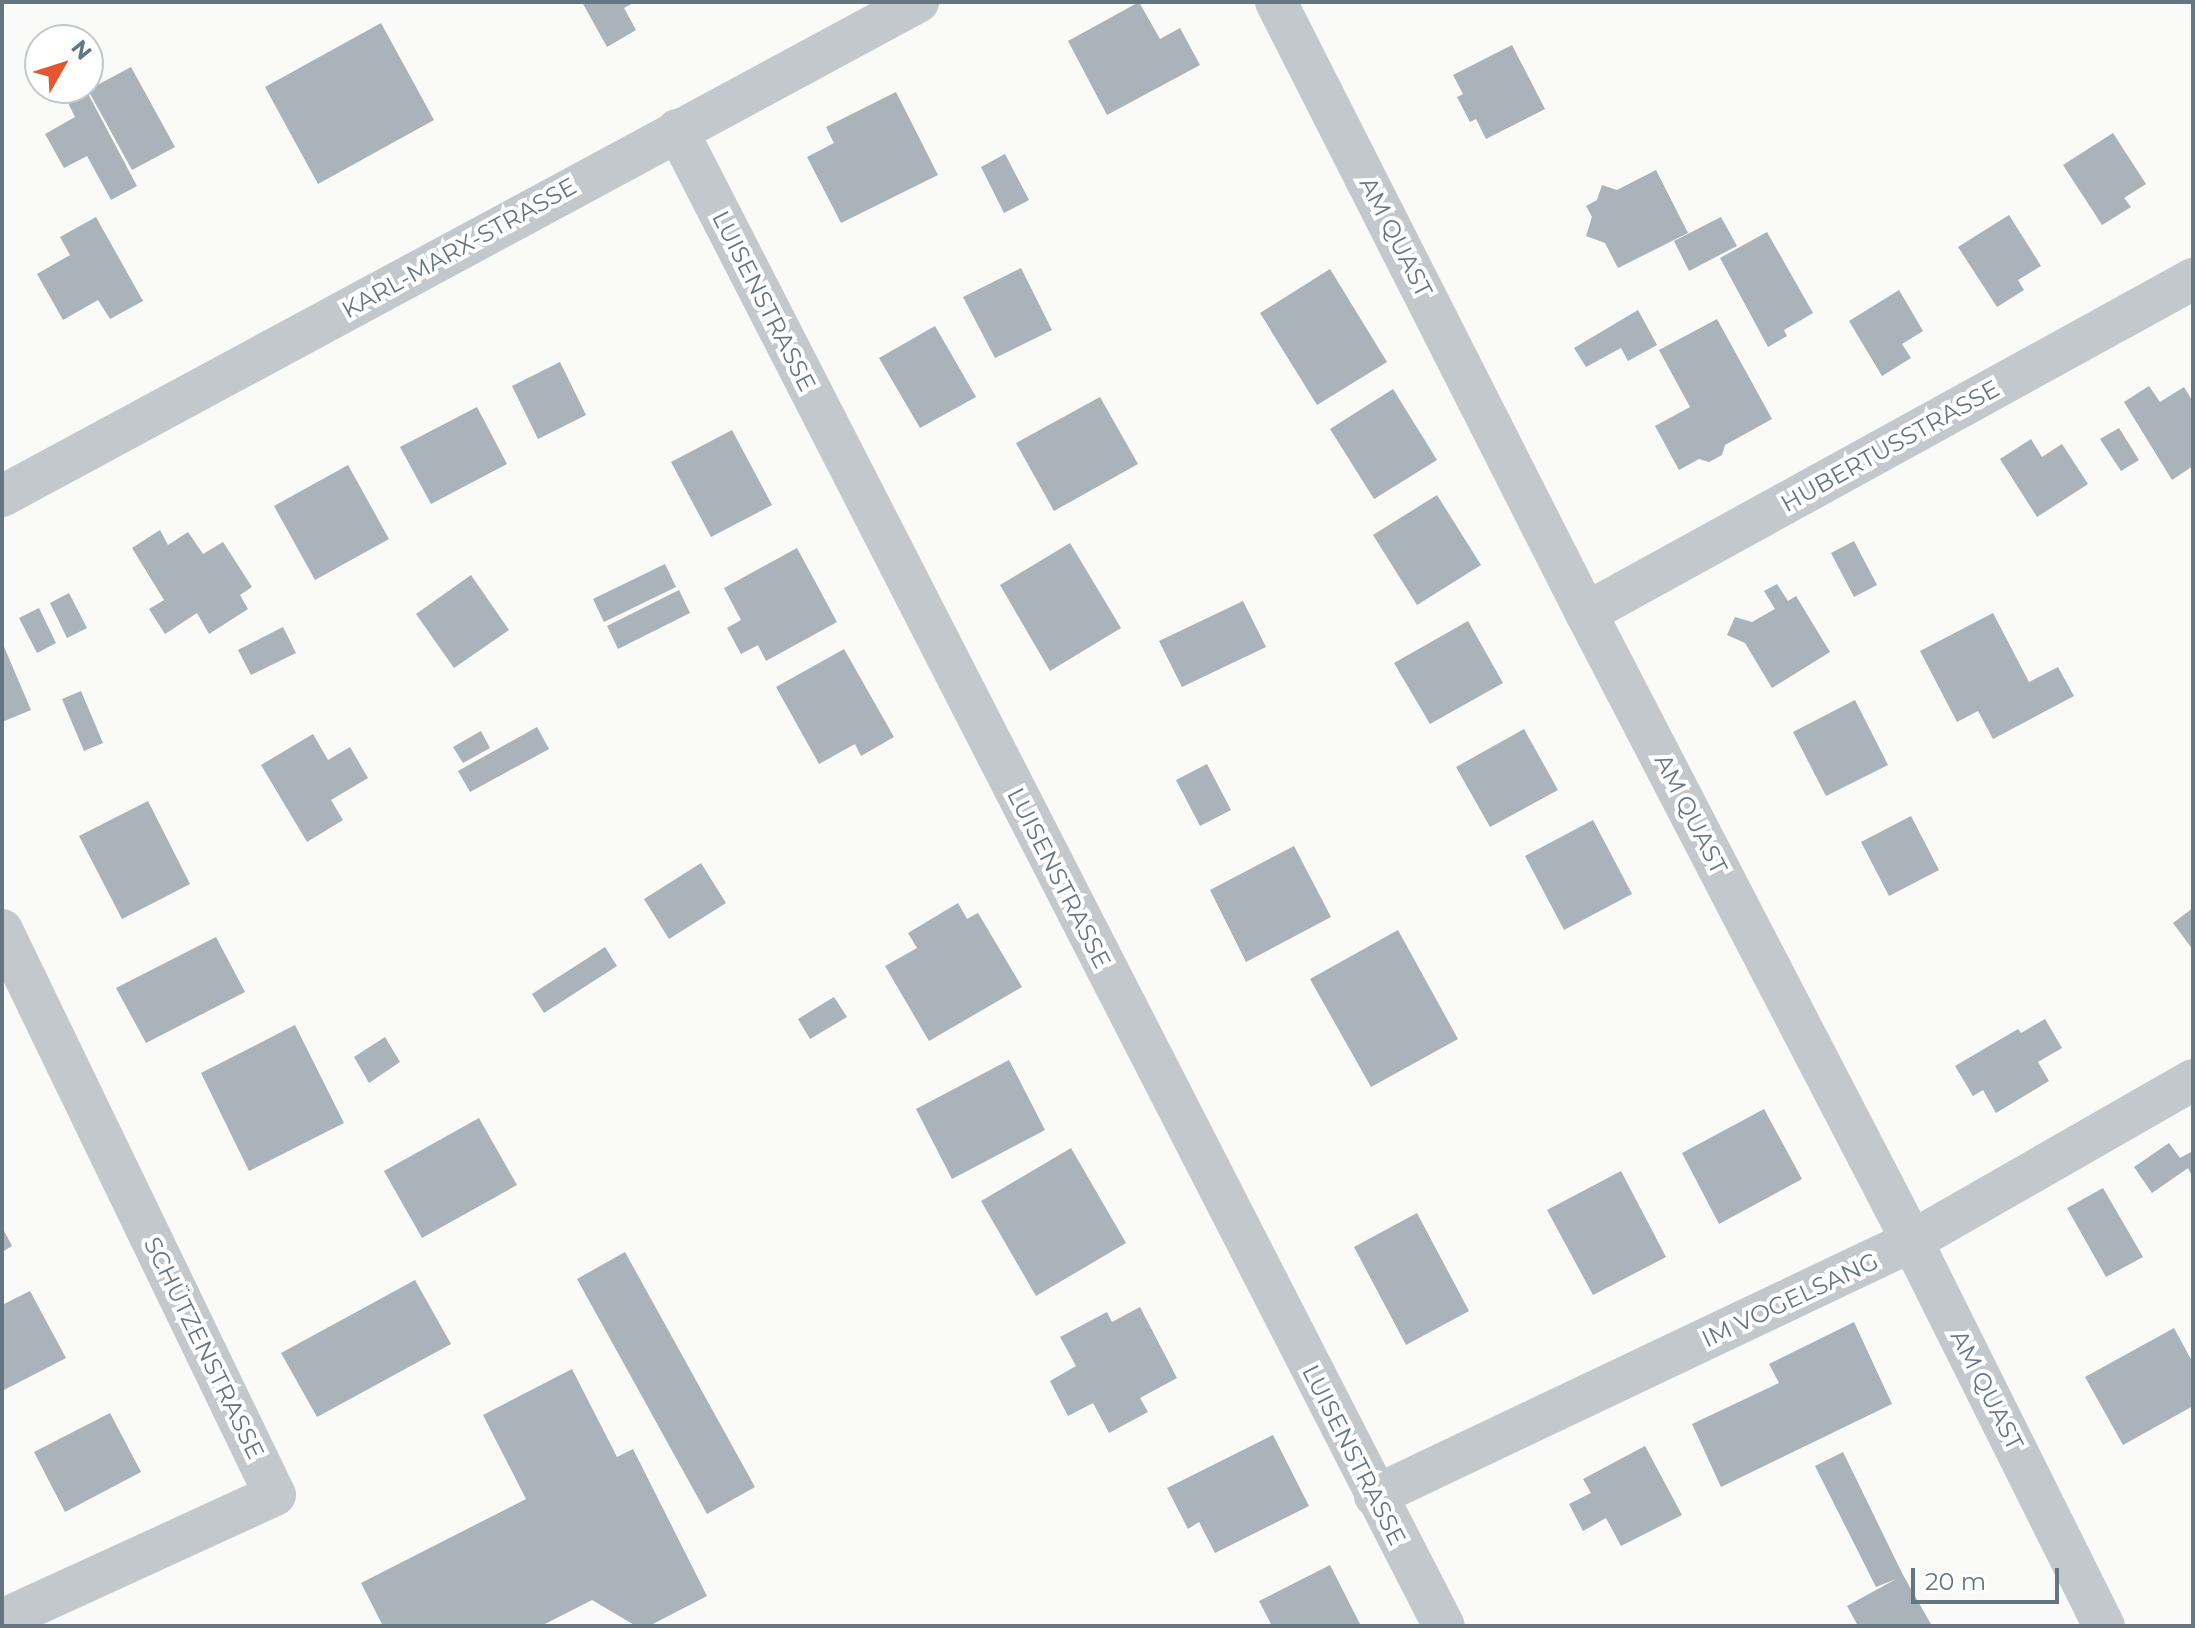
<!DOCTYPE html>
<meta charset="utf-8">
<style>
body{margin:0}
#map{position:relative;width:2195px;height:1628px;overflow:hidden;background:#fafaf8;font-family:Montserrat,sans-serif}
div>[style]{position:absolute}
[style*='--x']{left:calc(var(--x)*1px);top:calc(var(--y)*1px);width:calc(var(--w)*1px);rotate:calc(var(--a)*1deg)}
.building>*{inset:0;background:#aab3b9}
.minor>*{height:42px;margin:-21px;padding:0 21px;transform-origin:21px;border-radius:21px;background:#c3c8cc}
span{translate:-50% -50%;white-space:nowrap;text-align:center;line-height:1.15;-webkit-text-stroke:8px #fff;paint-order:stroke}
.street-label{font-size:24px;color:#657683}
.frame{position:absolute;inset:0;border:4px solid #657683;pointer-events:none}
.north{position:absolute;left:24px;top:24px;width:80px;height:80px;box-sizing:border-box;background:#fff;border:2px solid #c1c8cd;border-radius:50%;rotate:51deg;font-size:22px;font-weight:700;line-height:32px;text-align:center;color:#657683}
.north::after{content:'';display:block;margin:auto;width:28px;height:36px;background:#e4572e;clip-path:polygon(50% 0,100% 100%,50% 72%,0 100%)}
.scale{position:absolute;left:1911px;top:1568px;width:148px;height:36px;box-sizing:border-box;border:4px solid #657683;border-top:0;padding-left:10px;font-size:24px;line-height:28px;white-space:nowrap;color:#657683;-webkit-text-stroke:6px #fff;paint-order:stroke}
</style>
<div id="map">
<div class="building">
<i style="clip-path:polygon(582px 2px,635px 2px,624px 8px,636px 30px,607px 47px)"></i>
<i style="clip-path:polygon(1139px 2px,1160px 39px,1180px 28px,1200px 65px,1107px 115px,1068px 41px)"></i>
<i style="clip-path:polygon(381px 23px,434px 120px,318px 184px,265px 87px)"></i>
<i style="clip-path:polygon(1512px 45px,1545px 109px,1486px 139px,1476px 119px,1470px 122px,1457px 97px,1463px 94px,1453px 75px)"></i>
<i style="clip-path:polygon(131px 67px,175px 147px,132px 170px,88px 90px)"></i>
<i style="clip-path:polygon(79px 88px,85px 88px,137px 186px,111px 200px,87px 156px,64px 168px,45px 134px,75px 117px,64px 95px)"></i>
<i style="clip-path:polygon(896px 92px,938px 175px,841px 223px,807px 157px,834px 143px,826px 127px)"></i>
<i style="clip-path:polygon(2113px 133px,2146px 184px,2124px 198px,2131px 207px,2102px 225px,2063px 165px)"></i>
<i style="clip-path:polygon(1005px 154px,1029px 200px,1004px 213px,981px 167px)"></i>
<i style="clip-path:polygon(1656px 170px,1688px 233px,1618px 268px,1605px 243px,1586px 236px,1592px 217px,1586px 206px,1597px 200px,1602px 185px,1617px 190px)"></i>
<i style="clip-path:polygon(2009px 215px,2041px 266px,2018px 280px,2024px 290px,1997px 307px,1958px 247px)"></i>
<i style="clip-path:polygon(96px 217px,143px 301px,110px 319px,98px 300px,63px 320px,37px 274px,70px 255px,60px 237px)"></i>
<i style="clip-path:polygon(1721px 217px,1737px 246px,1689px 271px,1674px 241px)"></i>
<i style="clip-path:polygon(1767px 232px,1813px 313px,1784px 330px,1787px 336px,1768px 347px,1720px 258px)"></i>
<i style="clip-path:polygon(1021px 268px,1052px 330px,995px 358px,963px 297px)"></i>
<i style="clip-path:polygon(1330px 269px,1387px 362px,1317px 405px,1260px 313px)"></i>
<i style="clip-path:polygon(1899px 290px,1923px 331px,1902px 344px,1911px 358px,1882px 376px,1849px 321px)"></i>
<i style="clip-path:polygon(1638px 310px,1657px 345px,1628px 361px,1621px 348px,1586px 367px,1574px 348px)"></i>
<i style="clip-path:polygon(1717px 319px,1772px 419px,1725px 445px,1722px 455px,1709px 462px,1699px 459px,1679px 470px,1655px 426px,1690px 407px,1659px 350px)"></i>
<i style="clip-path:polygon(935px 326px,976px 397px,920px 428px,879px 358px)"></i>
<i style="clip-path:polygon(560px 362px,586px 415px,538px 439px,512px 386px)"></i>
<i style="clip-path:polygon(2149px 386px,2160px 402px,2184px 387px,2193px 402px,2193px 466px,2172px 480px,2124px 402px)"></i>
<i style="clip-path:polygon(1393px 389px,1437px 460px,1374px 499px,1330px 429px)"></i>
<i style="clip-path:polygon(1100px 397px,1138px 464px,1054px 511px,1016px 443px)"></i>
<i style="clip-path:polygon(477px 407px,507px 464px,431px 504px,400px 447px)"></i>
<i style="clip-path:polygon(2119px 428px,2139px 460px,2121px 471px,2100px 439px)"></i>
<i style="clip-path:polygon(732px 430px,772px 505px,711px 537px,671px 462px)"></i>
<i style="clip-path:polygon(2031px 439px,2042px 457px,2062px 444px,2088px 484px,2037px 517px,2000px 459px)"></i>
<i style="clip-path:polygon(348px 465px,389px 539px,315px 580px,274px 506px)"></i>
<i style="clip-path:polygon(1437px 495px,1481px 565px,1417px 605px,1373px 535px)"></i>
<i style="clip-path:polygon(160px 530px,168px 545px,188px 532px,203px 554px,223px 542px,252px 587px,240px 595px,248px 609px,209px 634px,197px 613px,165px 634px,149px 609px,164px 600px,132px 548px)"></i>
<i style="clip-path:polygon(1854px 541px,1877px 585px,1854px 597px,1831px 553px)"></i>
<i style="clip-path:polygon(1070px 543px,1121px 628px,1050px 671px,1000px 585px)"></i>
<i style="clip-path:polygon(797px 548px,837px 622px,766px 661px,758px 645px,741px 654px,727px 628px,741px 620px,724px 588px)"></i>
<i style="clip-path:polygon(665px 564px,676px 587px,604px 622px,593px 599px)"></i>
<i style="clip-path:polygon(471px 575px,509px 630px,454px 668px,416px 614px)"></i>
<i style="clip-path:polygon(1777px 584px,1788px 601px,1796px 596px,1830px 652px,1772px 688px,1745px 643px,1727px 635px,1735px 617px,1752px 622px,1775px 609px,1764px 591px)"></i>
<i style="clip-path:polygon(679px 590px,690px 613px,618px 649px,607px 626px)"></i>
<i style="clip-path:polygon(69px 593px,87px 628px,67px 638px,50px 603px)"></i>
<i style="clip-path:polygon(1243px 601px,1266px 647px,1182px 687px,1159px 641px)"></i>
<i style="clip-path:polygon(39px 608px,56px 643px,37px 653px,19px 618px)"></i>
<i style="clip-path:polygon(1993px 613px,2029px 682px,2058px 667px,2074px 696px,1993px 739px,1978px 711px,1957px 722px,1920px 651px)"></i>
<i style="clip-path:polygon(1468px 621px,1503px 683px,1430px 724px,1394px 663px)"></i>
<i style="clip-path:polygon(283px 627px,296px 653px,251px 675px,238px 650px)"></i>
<i style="clip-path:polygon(2px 642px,31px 710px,2px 722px)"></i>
<i style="clip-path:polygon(844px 649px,894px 737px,861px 756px,855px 744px,819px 764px,776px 687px)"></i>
<i style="clip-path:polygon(81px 691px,103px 743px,84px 751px,62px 699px)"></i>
<i style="clip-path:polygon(1855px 700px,1888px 765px,1826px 796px,1793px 732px)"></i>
<i style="clip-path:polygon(537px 727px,549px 749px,470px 792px,458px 771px)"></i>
<i style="clip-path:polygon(1524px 729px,1558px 790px,1490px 827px,1456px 767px)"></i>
<i style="clip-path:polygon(481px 731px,490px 748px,463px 763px,453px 747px)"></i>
<i style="clip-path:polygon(313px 734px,328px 760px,350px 747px,368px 778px,331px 800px,343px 820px,307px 842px,261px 765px)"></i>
<i style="clip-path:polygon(1207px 764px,1231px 810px,1200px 826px,1176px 780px)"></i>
<i style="clip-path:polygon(148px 801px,190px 884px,122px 919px,79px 836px)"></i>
<i style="clip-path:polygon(1911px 816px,1939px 870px,1889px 896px,1861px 842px)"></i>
<i style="clip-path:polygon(1593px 820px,1632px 894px,1564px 930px,1525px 856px)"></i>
<i style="clip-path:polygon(1294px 846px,1331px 917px,1246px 962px,1210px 890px)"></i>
<i style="clip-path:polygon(701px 863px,726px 903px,669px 939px,644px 899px)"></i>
<i style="clip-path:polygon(958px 903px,967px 919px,978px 913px,1022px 987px,929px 1041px,885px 966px,917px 948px,908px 933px)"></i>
<i style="clip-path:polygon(2193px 908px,2193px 950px,2173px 923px)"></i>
<i style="clip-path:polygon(1398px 930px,1458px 1039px,1371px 1087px,1310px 979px)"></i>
<i style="clip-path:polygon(216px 937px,245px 992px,146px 1043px,116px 988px)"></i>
<i style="clip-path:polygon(605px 947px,617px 966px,544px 1013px,532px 994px)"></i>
<i style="clip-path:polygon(834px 997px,847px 1017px,810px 1039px,798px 1019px)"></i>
<i style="clip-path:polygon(2045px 1019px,2062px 1048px,2038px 1062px,2049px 1081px,1996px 1113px,1983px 1090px,1973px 1096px,1955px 1066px,2018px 1029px,2021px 1033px)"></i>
<i style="clip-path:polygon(295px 1025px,344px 1123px,249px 1171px,201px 1073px)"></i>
<i style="clip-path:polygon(385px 1037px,400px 1062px,369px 1083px,354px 1057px)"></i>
<i style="clip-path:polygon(1009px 1060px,1045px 1130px,952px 1179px,916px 1109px)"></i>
<i style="clip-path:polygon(1764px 1109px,1802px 1179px,1719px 1224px,1682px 1153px)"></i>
<i style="clip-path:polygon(479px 1118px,517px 1185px,422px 1238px,384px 1171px)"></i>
<i style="clip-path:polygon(2169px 1143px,2180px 1158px,2193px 1151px,2193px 1178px,2188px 1168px,2152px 1193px,2134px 1167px)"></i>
<i style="clip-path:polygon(1071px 1148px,1126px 1243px,1036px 1296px,981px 1201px)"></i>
<i style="clip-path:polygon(1621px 1171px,1666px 1257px,1593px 1295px,1547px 1210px)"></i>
<i style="clip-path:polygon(2103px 1188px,2143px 1257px,2106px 1277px,2067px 1208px)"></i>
<i style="clip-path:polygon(1417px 1213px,1469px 1311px,1406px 1345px,1354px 1247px)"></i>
<i style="clip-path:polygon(2px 1227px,12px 1246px,2px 1252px)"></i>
<i style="clip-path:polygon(625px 1252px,755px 1487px,707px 1514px,577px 1279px)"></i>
<i style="clip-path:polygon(415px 1280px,451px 1344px,317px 1417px,281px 1353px)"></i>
<i style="clip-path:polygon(30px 1291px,66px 1358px,2px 1391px,2px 1305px)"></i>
<i style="clip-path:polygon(1140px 1307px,1177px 1378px,1140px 1398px,1148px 1412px,1109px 1433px,1093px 1403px,1068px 1416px,1050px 1381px,1076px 1366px,1060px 1337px,1107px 1312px,1112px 1322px)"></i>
<i style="clip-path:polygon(1854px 1322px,1892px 1404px,1721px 1487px,1692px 1424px,1779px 1383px,1769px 1364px)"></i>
<i style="clip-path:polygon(2174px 1328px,2193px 1363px,2193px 1406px,2123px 1445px,2085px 1377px)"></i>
<i style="clip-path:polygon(572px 1369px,617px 1457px,633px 1449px,707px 1596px,649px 1626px,636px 1626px,592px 1600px,541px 1626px,383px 1626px,361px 1583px,526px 1499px,483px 1415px)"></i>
<i style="clip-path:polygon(110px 1413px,141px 1472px,65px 1512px,34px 1452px)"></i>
<i style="clip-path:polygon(1273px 1435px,1309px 1506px,1215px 1553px,1199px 1522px,1188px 1529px,1167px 1488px)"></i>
<i style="clip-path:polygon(1645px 1446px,1682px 1515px,1621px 1546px,1606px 1518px,1583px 1531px,1569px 1504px,1591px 1493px,1583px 1479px)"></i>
<i style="clip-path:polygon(1843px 1452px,1903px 1575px,1932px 1626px,1858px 1626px,1847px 1606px,1896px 1579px,1876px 1587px,1815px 1466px)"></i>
<i style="clip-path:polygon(1330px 1565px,1361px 1626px,1272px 1626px,1259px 1601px)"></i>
</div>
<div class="minor">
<i style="--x:1276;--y:2;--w:685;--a:63.1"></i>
<i style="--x:1586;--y:613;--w:708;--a:62.57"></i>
<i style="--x:1912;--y:1241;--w:430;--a:63.5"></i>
<i style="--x:677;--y:130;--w:1681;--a:62.86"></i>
<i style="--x:2;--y:496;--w:1041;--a:-28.34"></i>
<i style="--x:1586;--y:613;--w:693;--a:-28.82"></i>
<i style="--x:2;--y:930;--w:627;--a:64.21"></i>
<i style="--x:275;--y:1495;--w:300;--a:155.4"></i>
<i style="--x:1375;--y:1496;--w:594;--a:-25.4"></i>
<i style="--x:1912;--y:1241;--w:324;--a:-29.8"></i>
</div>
<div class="street-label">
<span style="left:1396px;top:237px;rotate:63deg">AM QUAST</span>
<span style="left:459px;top:248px;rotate:-29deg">KARL-MARX-STRASSE</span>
<span style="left:764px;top:301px;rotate:63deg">LUISENSTRASSE</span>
<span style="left:1890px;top:446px;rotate:-29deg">HUBERTUSSTRASSE</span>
<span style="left:1691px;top:814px;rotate:63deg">AM QUAST</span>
<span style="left:1059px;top:878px;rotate:63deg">LUISENSTRASSE</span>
<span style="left:1790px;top:1300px;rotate:-25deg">IM VOGELSANG</span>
<span style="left:204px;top:1348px;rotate:64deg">SCHÜTZENSTRASSE</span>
<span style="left:1987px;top:1390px;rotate:63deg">AM QUAST</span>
<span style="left:1354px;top:1455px;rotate:63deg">LUISENSTRASSE</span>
</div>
<div class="frame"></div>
<div class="north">N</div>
<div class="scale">20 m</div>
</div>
